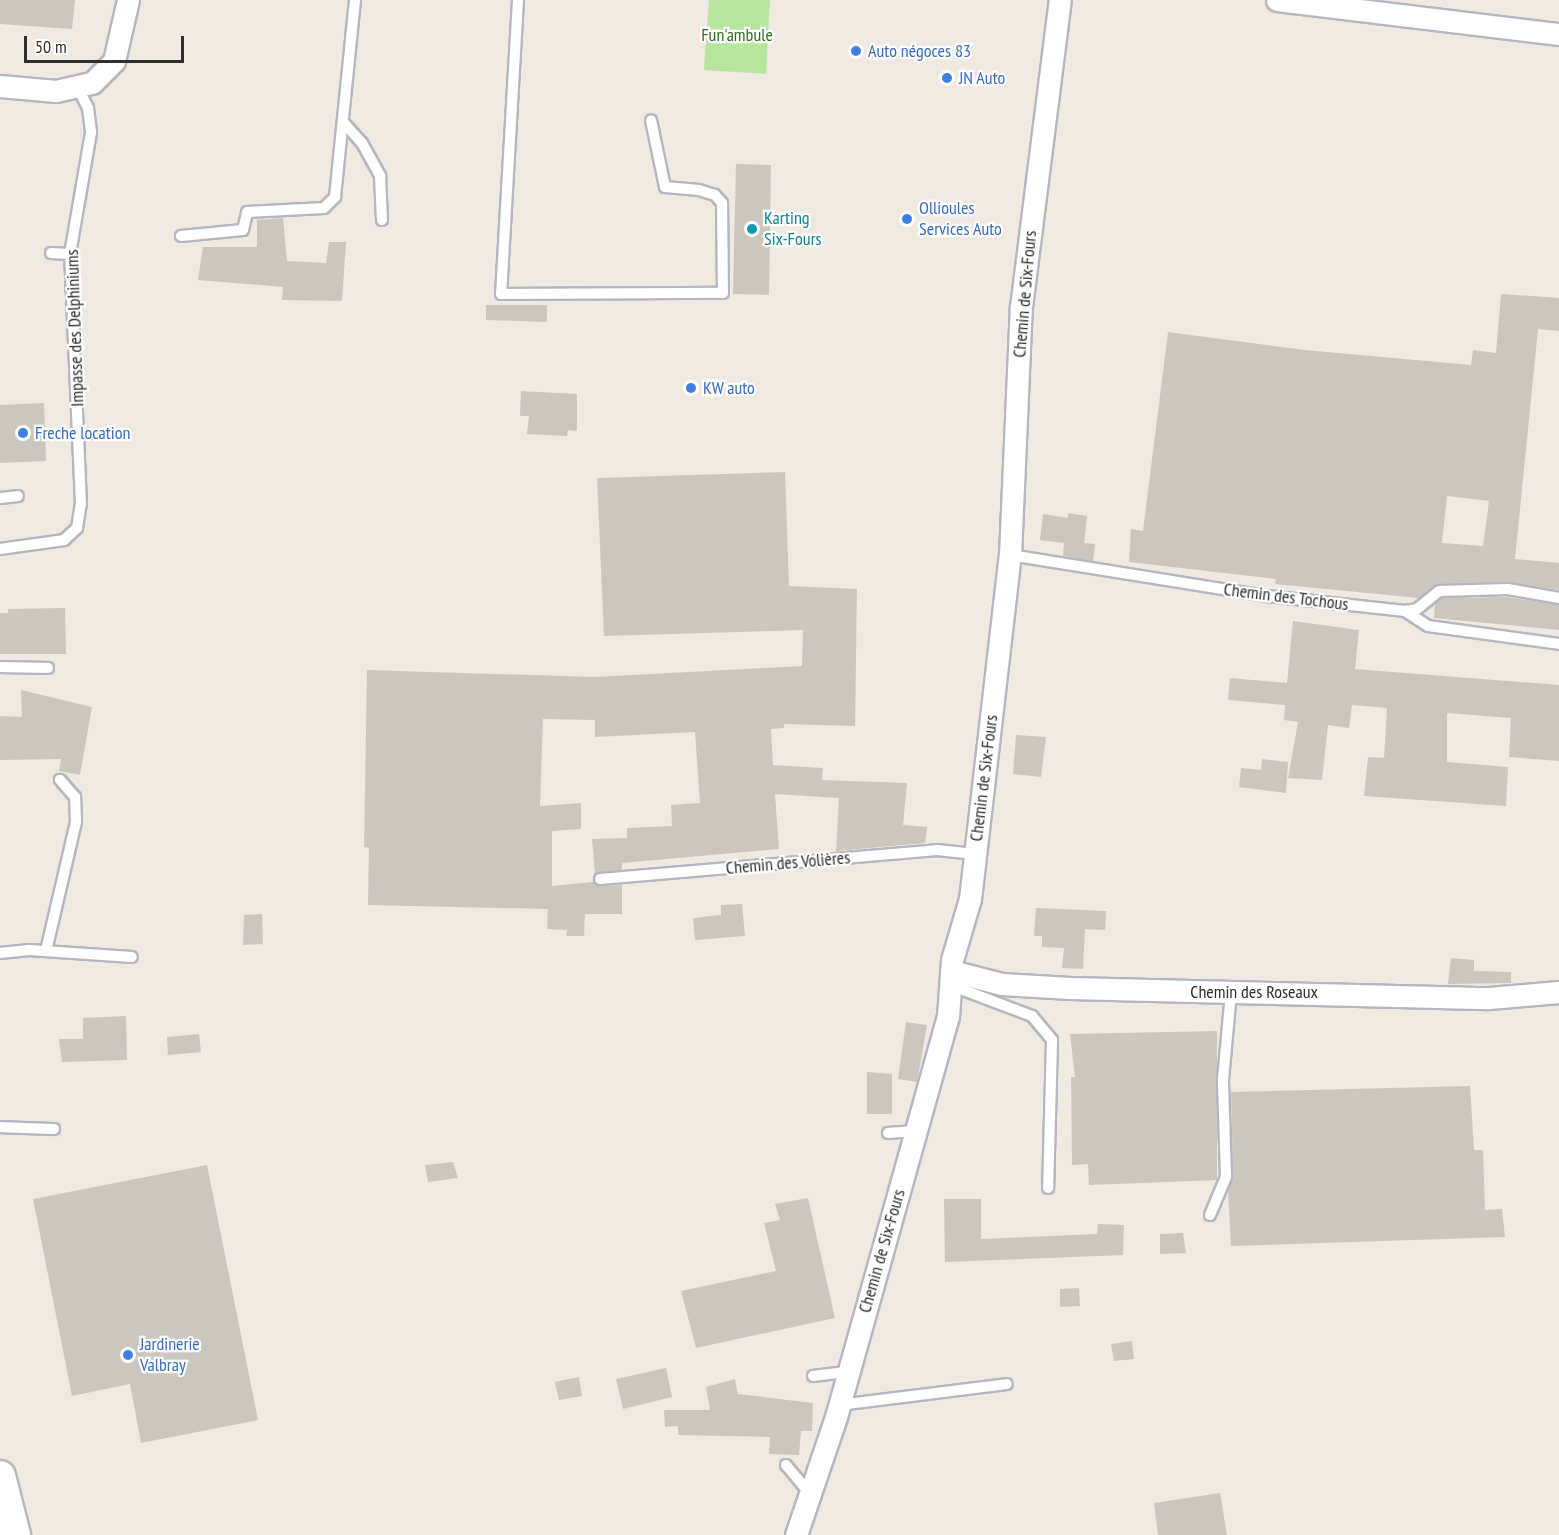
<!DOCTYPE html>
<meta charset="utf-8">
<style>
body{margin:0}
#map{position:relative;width:1559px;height:1535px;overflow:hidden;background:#efe9e1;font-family:"PT Sans Narrow",sans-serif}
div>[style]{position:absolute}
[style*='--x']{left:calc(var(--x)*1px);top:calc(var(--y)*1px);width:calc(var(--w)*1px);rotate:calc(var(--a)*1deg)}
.green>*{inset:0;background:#b6e59e}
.building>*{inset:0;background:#cbc7bf}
.roads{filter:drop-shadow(2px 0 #b4b7c1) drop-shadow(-2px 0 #b4b7c1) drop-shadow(0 2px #b4b7c1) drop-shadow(0 -2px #b4b7c1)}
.lane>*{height:10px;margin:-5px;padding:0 5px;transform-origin:5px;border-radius:5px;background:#fff}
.street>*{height:21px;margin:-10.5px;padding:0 10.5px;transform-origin:10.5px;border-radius:10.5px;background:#fff}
.secondary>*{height:30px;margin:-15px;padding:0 15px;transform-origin:15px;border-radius:15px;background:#fff}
.dots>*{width:16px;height:16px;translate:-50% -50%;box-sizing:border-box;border:3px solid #fff;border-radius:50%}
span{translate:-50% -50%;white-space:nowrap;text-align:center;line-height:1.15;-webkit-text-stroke:4.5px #fff;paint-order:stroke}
.park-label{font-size:18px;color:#2c6e1b}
.shop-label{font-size:18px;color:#366cbe}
.left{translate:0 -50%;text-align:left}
.culture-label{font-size:18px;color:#0d838f}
.street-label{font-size:18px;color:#2e2e2e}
.scale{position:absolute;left:24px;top:36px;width:160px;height:27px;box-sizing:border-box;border:3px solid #2e2e2e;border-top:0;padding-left:8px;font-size:18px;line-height:21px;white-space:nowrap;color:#2e2e2e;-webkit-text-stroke:4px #fff;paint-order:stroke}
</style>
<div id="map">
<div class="green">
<i style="clip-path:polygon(709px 0,770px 0,766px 74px,704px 70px)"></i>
</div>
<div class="building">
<i style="clip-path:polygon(0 0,75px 0,72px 29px,0 24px)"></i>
<i style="clip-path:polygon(736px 164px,771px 165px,769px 295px,733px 294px)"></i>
<i style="clip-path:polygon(283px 218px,287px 261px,326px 263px,329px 242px,346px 242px,342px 301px,282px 300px,283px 287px,198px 280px,203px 247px,257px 247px,257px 220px)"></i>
<i style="clip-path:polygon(evenodd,1501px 294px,1559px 298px,1559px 331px,1538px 329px,1515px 559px,1559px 563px,1559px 590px,1508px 582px,1439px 584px,1419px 598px,1275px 584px,1276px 579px,1129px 562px,1131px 529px,1143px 531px,1168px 332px,1305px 350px,1471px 365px,1473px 350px,1496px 353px,1501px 294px,1447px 496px,1489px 501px,1483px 546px,1442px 543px,1447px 496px)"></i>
<i style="clip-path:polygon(486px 305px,547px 305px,547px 322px,486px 320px)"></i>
<i style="clip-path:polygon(521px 391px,577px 394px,577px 431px,568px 430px,567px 436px,527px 434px,529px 416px,520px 416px)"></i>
<i style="clip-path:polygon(44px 403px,46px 461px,0 463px,0 405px)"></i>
<i style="clip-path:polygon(785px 472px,789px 586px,857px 589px,855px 726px,784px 724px,784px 728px,771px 729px,773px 765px,823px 768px,822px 780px,907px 783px,903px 825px,927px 827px,925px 843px,836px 851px,839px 798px,775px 794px,779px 849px,622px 863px,622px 870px,595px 874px,592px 839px,627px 838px,627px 828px,672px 826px,671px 805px,700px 803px,695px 732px,595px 737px,595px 720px,543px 719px,540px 806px,581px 803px,581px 829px,552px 831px,552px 886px,593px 882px,600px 886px,622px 885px,622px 914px,585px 914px,584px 936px,566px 936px,567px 930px,547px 929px,548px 909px,368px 905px,369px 848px,364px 847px,367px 670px,595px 677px,802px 666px,803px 630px,604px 636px,597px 478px)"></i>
<i style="clip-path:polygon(1068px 513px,1087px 516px,1084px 543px,1095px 544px,1093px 561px,1063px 556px,1064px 543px,1040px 540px,1043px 514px,1068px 518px)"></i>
<i style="clip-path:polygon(1507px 597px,1559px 605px,1559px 630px,1434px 618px,1435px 604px,1442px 598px)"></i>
<i style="clip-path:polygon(65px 608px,66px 654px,0 654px,0 613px,8px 613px,8px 609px)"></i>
<i style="clip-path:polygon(1293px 621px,1359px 630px,1355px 669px,1559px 685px,1559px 761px,1509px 757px,1511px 718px,1447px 713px,1447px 762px,1508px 767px,1506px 806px,1364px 796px,1368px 757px,1384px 758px,1387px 708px,1352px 705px,1349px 728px,1328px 725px,1322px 780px,1288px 778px,1298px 722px,1284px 720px,1285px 705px,1228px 700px,1230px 678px,1287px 683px)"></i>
<i style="clip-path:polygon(21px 690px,92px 707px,80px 775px,59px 771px,61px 759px,0 760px,0 716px,22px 717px)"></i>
<i style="clip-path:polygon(1016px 735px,1046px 737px,1041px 777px,1013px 774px)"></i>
<i style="clip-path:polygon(1262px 759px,1288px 762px,1286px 793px,1239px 787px,1241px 768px,1261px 770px)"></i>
<i style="clip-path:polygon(742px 904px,745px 936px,695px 940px,693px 918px,721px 915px,721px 905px)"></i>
<i style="clip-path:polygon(1036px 908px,1106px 911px,1105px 930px,1085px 929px,1083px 969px,1062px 968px,1064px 948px,1042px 947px,1042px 936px,1034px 936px)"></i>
<i style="clip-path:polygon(262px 914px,263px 944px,243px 945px,244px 915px)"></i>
<i style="clip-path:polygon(1451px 958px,1474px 960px,1474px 971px,1511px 972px,1511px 983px,1448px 984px)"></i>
<i style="clip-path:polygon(126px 1016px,127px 1060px,62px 1062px,59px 1039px,83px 1039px,83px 1018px)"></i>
<i style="clip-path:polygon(906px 1022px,927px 1025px,917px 1082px,898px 1079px)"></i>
<i style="clip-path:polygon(1217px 1031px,1217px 1180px,1089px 1185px,1088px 1164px,1072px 1165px,1071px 1077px,1075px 1077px,1070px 1034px)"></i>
<i style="clip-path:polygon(199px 1034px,201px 1052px,168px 1055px,167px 1037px)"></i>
<i style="clip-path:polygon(867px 1072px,892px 1074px,892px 1114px,867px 1114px)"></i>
<i style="clip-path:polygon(1470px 1086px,1474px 1150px,1483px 1150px,1485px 1210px,1502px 1209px,1505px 1237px,1231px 1246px,1228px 1192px,1233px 1177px,1231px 1092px)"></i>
<i style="clip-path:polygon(453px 1162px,458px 1178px,428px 1182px,425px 1165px)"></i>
<i style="clip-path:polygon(207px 1165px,258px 1420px,141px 1443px,130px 1384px,72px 1396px,33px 1199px)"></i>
<i style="clip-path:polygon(808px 1198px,835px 1318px,696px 1348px,681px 1291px,776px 1271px,764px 1223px,780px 1220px,775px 1204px)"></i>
<i style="clip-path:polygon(944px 1199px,981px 1199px,981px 1239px,1097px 1234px,1098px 1224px,1124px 1225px,1123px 1255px,945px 1262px)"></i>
<i style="clip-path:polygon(1183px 1233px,1186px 1253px,1160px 1254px,1160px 1234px)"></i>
<i style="clip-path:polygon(1079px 1288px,1080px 1306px,1060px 1307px,1060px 1289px)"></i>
<i style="clip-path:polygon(1132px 1341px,1134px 1359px,1114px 1361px,1111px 1344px)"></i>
<i style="clip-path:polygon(666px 1368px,672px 1397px,623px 1409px,616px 1379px)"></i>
<i style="clip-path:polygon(579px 1377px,582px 1396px,559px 1400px,555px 1382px)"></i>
<i style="clip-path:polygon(735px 1379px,738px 1394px,813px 1403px,812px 1431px,801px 1431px,799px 1455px,769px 1454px,770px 1437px,678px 1435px,678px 1426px,665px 1427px,664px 1410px,710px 1410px,706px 1387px)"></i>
<i style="clip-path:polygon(1220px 1493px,1227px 1535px,1158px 1535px,1154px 1503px)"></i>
</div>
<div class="roads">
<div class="lane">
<i style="--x:518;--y:0;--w:294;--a:93.3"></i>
<i style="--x:501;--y:294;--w:222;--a:-0.3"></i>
<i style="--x:723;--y:293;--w:90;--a:-90.6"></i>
<i style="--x:722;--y:203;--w:11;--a:-131"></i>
<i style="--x:715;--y:195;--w:17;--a:-163"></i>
<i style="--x:699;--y:190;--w:34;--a:-175"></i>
<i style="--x:665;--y:187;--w:68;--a:-101.8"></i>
<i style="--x:344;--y:123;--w:27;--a:48"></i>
<i style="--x:362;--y:143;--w:38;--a:61"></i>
<i style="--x:380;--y:176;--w:44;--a:87.4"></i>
<i style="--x:181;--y:236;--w:62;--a:-5.5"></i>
<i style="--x:243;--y:230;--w:18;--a:-77"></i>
<i style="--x:247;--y:212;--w:77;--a:-3"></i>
<i style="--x:324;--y:208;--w:16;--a:-45"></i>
<i style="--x:335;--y:197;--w:198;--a:-84.2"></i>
<i style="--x:51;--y:253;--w:19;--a:3"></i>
<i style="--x:0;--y:498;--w:18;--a:-6"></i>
<i style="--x:0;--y:549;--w:65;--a:-8"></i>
<i style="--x:64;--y:540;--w:18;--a:-43"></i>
<i style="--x:77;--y:528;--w:24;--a:-81"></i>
<i style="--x:81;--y:504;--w:250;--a:-92.5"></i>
<i style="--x:70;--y:254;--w:124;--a:-80.2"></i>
<i style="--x:91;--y:132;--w:24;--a:-97"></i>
<i style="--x:88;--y:108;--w:25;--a:-117"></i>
<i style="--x:1010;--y:555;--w:260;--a:9.1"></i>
<i style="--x:1267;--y:596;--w:139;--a:6.2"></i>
<i style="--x:1405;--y:611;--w:27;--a:33"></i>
<i style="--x:1428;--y:626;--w:132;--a:7.8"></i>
<i style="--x:1405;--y:611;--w:12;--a:-9"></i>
<i style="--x:1417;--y:609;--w:28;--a:-39"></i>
<i style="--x:1439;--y:591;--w:69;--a:-1.7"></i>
<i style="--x:1508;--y:589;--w:52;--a:10"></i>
<i style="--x:0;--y:667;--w:48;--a:1.2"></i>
<i style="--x:600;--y:879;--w:338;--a:-4.9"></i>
<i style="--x:937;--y:850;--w:38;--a:6"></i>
<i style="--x:46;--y:951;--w:132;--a:-76.9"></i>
<i style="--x:76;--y:822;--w:25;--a:-92"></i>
<i style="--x:75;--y:797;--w:23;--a:-131"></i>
<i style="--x:0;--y:953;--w:29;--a:-6"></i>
<i style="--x:29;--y:950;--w:103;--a:3.9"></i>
<i style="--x:950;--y:985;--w:88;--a:20.7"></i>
<i style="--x:1032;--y:1016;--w:31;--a:50"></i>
<i style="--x:1052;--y:1040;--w:148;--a:91.5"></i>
<i style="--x:0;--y:1127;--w:54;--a:2.1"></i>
<i style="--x:888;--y:1133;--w:28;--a:-4"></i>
<i style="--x:1210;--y:1215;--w:41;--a:-67.2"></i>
<i style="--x:1226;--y:1177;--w:97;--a:-91.8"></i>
<i style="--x:1223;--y:1080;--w:88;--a:-84.8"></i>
<i style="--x:813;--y:1376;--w:35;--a:-7"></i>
<i style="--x:839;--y:1405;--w:169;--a:-7.1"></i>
<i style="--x:786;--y:1465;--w:38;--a:50"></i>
</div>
<div class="street">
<i style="--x:1277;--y:0;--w:284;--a:6.9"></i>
<i style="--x:0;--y:86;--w:56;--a:5.1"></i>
<i style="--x:56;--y:91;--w:37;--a:-13"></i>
<i style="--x:92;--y:83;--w:31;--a:-45"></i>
<i style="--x:114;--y:61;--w:63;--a:-77.1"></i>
<i style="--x:951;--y:971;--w:53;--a:14.3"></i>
<i style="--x:1002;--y:984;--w:68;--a:3.4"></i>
<i style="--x:1070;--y:988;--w:419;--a:1.4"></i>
<i style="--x:1489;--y:998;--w:70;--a:-4.9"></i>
<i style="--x:796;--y:1535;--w:125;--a:-71.3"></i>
<i style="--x:836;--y:1417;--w:415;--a:-74.4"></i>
<i style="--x:948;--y:1017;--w:57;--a:-86"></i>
<i style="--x:952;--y:960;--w:64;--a:-73.6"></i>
<i style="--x:970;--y:899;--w:346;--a:-83.4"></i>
<i style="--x:1010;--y:555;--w:248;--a:-87.5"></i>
<i style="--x:1021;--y:307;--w:309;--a:-82.8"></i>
</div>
<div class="secondary">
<i style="--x:0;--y:1476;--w:61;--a:75.7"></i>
</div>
</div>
<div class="dots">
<i style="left:856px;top:51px;background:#3f7fe0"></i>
<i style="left:947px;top:78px;background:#3f7fe0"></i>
<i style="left:907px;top:219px;background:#3f7fe0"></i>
<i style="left:752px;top:229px;background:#0f9aa8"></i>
<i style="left:691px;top:388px;background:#3f7fe0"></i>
<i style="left:23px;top:433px;background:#3f7fe0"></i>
<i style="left:128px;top:1355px;background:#3f7fe0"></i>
</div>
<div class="park-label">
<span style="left:737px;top:35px">Fun'ambule</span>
</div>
<div class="shop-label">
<span class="left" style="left:868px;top:51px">Auto négoces 83</span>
<span class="left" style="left:959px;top:78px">JN Auto</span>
<span class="left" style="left:919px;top:219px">Ollioules<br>Services Auto</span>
<span class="left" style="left:703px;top:388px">KW auto</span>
<span class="left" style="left:35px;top:433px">Freche location</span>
<span class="left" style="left:140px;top:1355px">Jardinerie<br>Valbray</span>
</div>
<div class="culture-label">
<span class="left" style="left:764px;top:229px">Karting<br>Six-Fours</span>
</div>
<div class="street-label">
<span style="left:1025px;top:294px;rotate:-85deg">Chemin de Six-Fours</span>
<span style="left:75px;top:328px;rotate:-92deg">Impasse des Delphiniums</span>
<span style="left:1286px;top:597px;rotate:7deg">Chemin des Tochous</span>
<span style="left:984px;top:778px;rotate:-83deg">Chemin de Six-Fours</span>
<span style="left:788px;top:863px;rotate:-5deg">Chemin des Volières</span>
<span style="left:1254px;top:992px">Chemin des Roseaux</span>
<span style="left:882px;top:1251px;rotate:-74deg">Chemin de Six-Fours</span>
</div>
<div class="scale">50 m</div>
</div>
